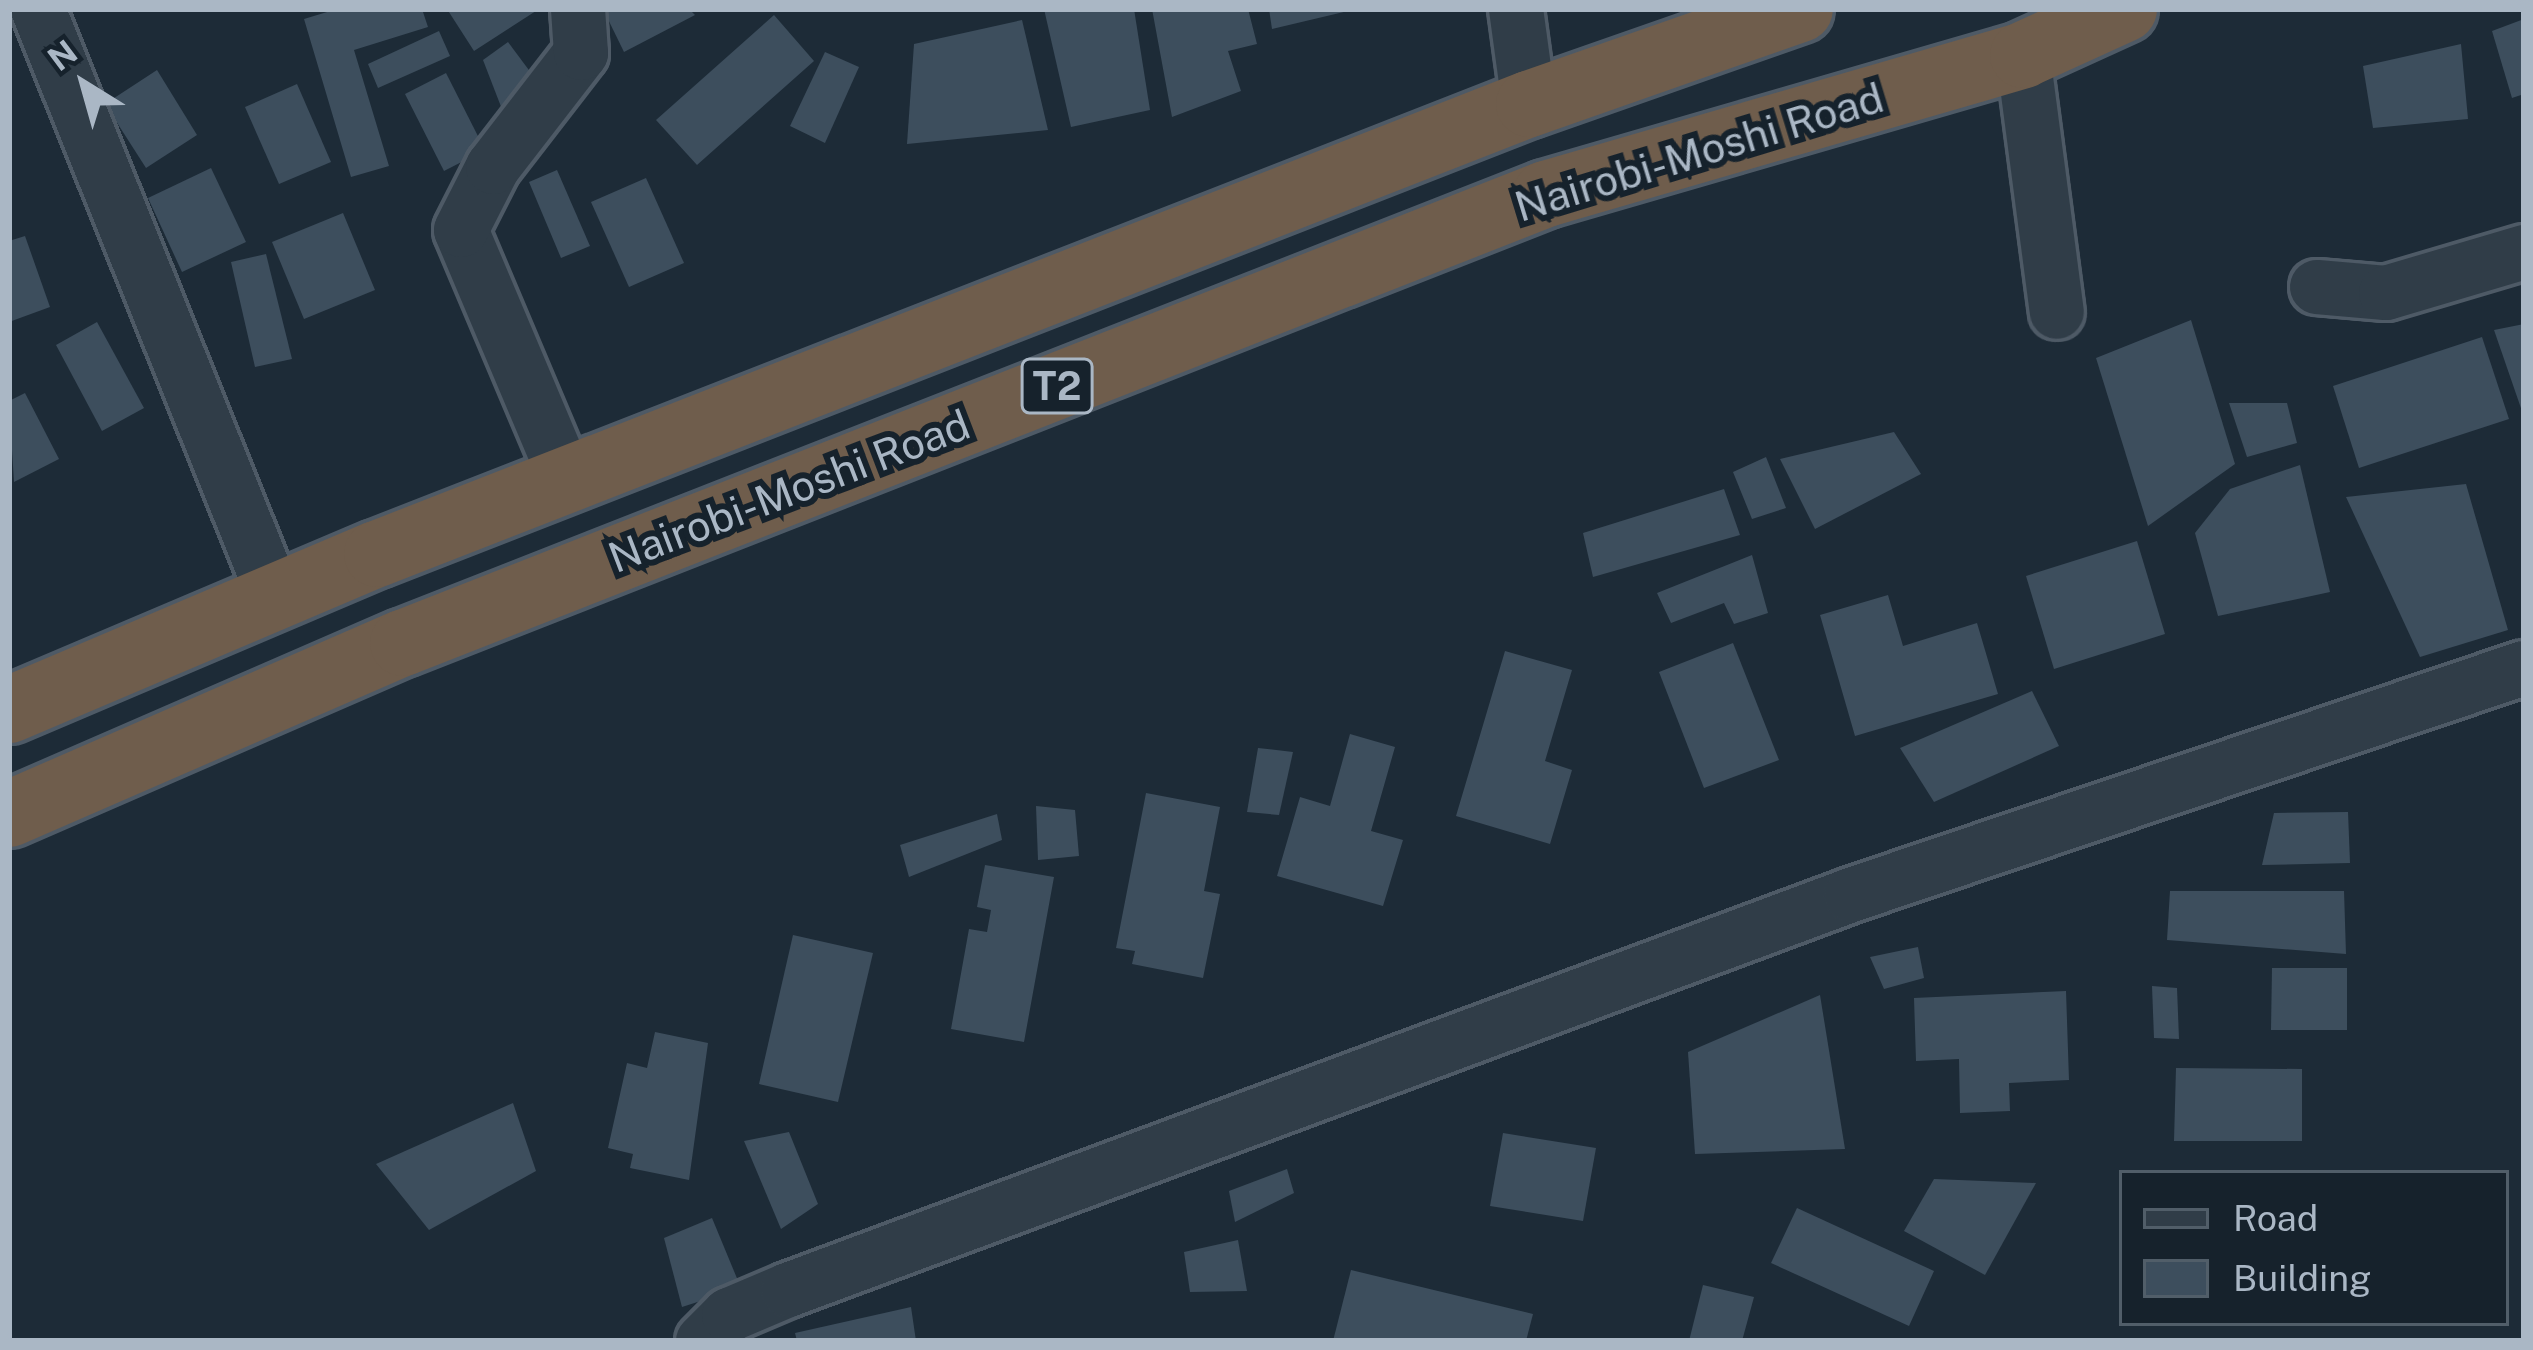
<!DOCTYPE html>
<style>
body{margin:0}
#map{position:relative;width:2533px;height:1350px;overflow:hidden;background:#1d2b37;font-family:"Public Sans",sans-serif}
div>[style]{position:absolute}
[style*='--x']{left:calc(var(--x)*1px);top:calc(var(--y)*1px);width:calc(var(--w)*1px);rotate:calc(var(--a)*1deg)}
.building>*{inset:0;background:#3d4e5d}
.roads{filter:drop-shadow(3px 0 #4e5a66) drop-shadow(-3px 0 #4e5a66) drop-shadow(0 3px #4e5a66) drop-shadow(0 -3px #4e5a66)}
.minor>*{height:54px;margin:-27px;padding:0 27px;transform-origin:27px;border-radius:27px;background:#303d48}
.highway>*{height:66px;margin:-33px;padding:0 33px;transform-origin:33px;border-radius:33px;background:#6f5d4c}
span{translate:-50% -50%;white-space:nowrap;text-align:center;line-height:1.15;-webkit-text-stroke:12px #16222c;paint-order:stroke}
.shield-label span{padding:3px 9px;background:#16222c;border:3px solid;border-radius:9px;-webkit-text-stroke-width:0}
.shield-label{font-size:39px;color:#aab7c5;font-weight:700}
.street-label{font-size:42px;color:#aab7c5}
.frame{position:absolute;inset:0;border:12px solid #aab7c5;pointer-events:none}
.legend{position:absolute;left:2119px;top:1170px;width:390px;height:156px;box-sizing:border-box;background:#16222c;border:3px solid #515e69;margin:0;padding:15px 21px;list-style:none;font-size:36px;color:#aab7c5}
.legend li{display:flex;align-items:center;gap:24px;height:60px}
.legend b{width:60px;border:3px solid #515e69}
.north{position:absolute;left:24px;top:24px;width:120px;height:120px;-webkit-text-stroke:9px #16222c;paint-order:stroke;rotate:323deg;font-size:33px;font-weight:700;line-height:48px;text-align:center;color:#aab7c5}
.north::after{content:'';display:block;margin:auto;width:42px;height:54px;background:#aab7c5;clip-path:polygon(50% 0,100% 100%,50% 72%,0 100%)}
</style>
<div id="map">
<div class="building">
<i style="clip-path:polygon(337px 9px,422px 9px,428px 27px,354px 50px,389px 166px,351px 177px,304px 19px)"></i>
<i style="clip-path:polygon(447px 9px,539px 9px,474px 51px)"></i>
<i style="clip-path:polygon(603px 9px,689px 9px,695px 15px,624px 52px)"></i>
<i style="clip-path:polygon(1044px 9px,1134px 9px,1150px 110px,1071px 127px)"></i>
<i style="clip-path:polygon(1152px 9px,1248px 9px,1257px 44px,1228px 51px,1241px 91px,1172px 117px)"></i>
<i style="clip-path:polygon(1269px 9px,1348px 9px,1348px 11px,1272px 29px)"></i>
<i style="clip-path:polygon(774px 15px,814px 61px,697px 165px,656px 120px)"></i>
<i style="clip-path:polygon(2524px 19px,2524px 94px,2512px 98px,2492px 31px)"></i>
<i style="clip-path:polygon(1022px 20px,1048px 130px,907px 144px,914px 44px)"></i>
<i style="clip-path:polygon(439px 31px,450px 56px,378px 88px,368px 64px)"></i>
<i style="clip-path:polygon(508px 42px,543px 89px,505px 117px,483px 60px)"></i>
<i style="clip-path:polygon(2461px 44px,2468px 119px,2373px 128px,2363px 66px)"></i>
<i style="clip-path:polygon(825px 52px,859px 67px,825px 143px,790px 126px)"></i>
<i style="clip-path:polygon(157px 70px,197px 135px,146px 168px,105px 104px)"></i>
<i style="clip-path:polygon(446px 73px,485px 150px,444px 171px,405px 94px)"></i>
<i style="clip-path:polygon(297px 84px,331px 162px,279px 184px,245px 107px)"></i>
<i style="clip-path:polygon(211px 168px,246px 242px,182px 272px,148px 198px)"></i>
<i style="clip-path:polygon(557px 170px,590px 246px,561px 258px,529px 182px)"></i>
<i style="clip-path:polygon(646px 178px,684px 263px,629px 287px,591px 202px)"></i>
<i style="clip-path:polygon(343px 213px,375px 290px,304px 319px,272px 242px)"></i>
<i style="clip-path:polygon(25px 236px,50px 307px,9px 322px,9px 241px)"></i>
<i style="clip-path:polygon(266px 254px,292px 359px,255px 367px,231px 262px)"></i>
<i style="clip-path:polygon(2191px 320px,2235px 464px,2148px 526px,2096px 358px)"></i>
<i style="clip-path:polygon(97px 322px,144px 408px,102px 431px,56px 345px)"></i>
<i style="clip-path:polygon(2524px 324px,2524px 414px,2523px 414px,2494px 330px)"></i>
<i style="clip-path:polygon(2482px 337px,2509px 419px,2359px 468px,2333px 386px)"></i>
<i style="clip-path:polygon(25px 393px,59px 459px,14px 482px,9px 401px)"></i>
<i style="clip-path:polygon(2229px 403px,2287px 403px,2297px 443px,2247px 457px)"></i>
<i style="clip-path:polygon(1894px 432px,1921px 474px,1815px 529px,1780px 459px)"></i>
<i style="clip-path:polygon(1766px 457px,1786px 508px,1752px 519px,1733px 472px)"></i>
<i style="clip-path:polygon(2300px 465px,2330px 592px,2218px 616px,2195px 533px,2230px 489px)"></i>
<i style="clip-path:polygon(2466px 484px,2508px 630px,2420px 657px,2346px 497px)"></i>
<i style="clip-path:polygon(1724px 489px,1740px 535px,1593px 577px,1583px 533px)"></i>
<i style="clip-path:polygon(2137px 541px,2165px 634px,2054px 669px,2026px 576px)"></i>
<i style="clip-path:polygon(1752px 555px,1768px 613px,1734px 624px,1724px 603px,1671px 623px,1657px 593px)"></i>
<i style="clip-path:polygon(1888px 595px,1903px 646px,1977px 623px,1998px 694px,1855px 736px,1820px 615px)"></i>
<i style="clip-path:polygon(1733px 643px,1779px 760px,1704px 788px,1659px 672px)"></i>
<i style="clip-path:polygon(1505px 651px,1572px 670px,1545px 761px,1572px 770px,1550px 844px,1456px 816px)"></i>
<i style="clip-path:polygon(2032px 691px,2059px 746px,1934px 802px,1900px 748px)"></i>
<i style="clip-path:polygon(1350px 734px,1395px 747px,1371px 831px,1403px 840px,1383px 906px,1277px 876px,1300px 797px,1330px 806px)"></i>
<i style="clip-path:polygon(1258px 748px,1293px 752px,1279px 815px,1247px 812px)"></i>
<i style="clip-path:polygon(1146px 793px,1220px 807px,1204px 891px,1220px 894px,1203px 978px,1132px 964px,1135px 951px,1116px 948px)"></i>
<i style="clip-path:polygon(1036px 806px,1075px 810px,1079px 856px,1038px 860px)"></i>
<i style="clip-path:polygon(2348px 812px,2350px 863px,2262px 865px,2274px 813px)"></i>
<i style="clip-path:polygon(997px 814px,1002px 840px,909px 877px,900px 845px)"></i>
<i style="clip-path:polygon(985px 865px,1054px 877px,1024px 1042px,951px 1029px,969px 929px,987px 932px,991px 910px,977px 907px)"></i>
<i style="clip-path:polygon(2170px 891px,2344px 891px,2346px 954px,2167px 940px)"></i>
<i style="clip-path:polygon(793px 935px,873px 953px,838px 1102px,759px 1084px)"></i>
<i style="clip-path:polygon(1918px 947px,1924px 978px,1884px 989px,1870px 957px)"></i>
<i style="clip-path:polygon(2272px 968px,2347px 968px,2347px 1030px,2271px 1030px)"></i>
<i style="clip-path:polygon(2152px 986px,2177px 988px,2179px 1039px,2154px 1038px)"></i>
<i style="clip-path:polygon(2066px 991px,2069px 1080px,2009px 1083px,2010px 1111px,1960px 1113px,1959px 1059px,1916px 1061px,1914px 998px)"></i>
<i style="clip-path:polygon(1820px 995px,1845px 1149px,1695px 1154px,1688px 1052px)"></i>
<i style="clip-path:polygon(655px 1032px,708px 1043px,689px 1180px,630px 1168px,633px 1154px,608px 1148px,627px 1063px,647px 1068px)"></i>
<i style="clip-path:polygon(2176px 1068px,2302px 1069px,2302px 1141px,2174px 1141px)"></i>
<i style="clip-path:polygon(513px 1103px,536px 1171px,429px 1230px,376px 1164px)"></i>
<i style="clip-path:polygon(789px 1132px,818px 1204px,781px 1229px,744px 1141px)"></i>
<i style="clip-path:polygon(1503px 1133px,1596px 1148px,1583px 1221px,1490px 1206px)"></i>
<i style="clip-path:polygon(1287px 1169px,1294px 1193px,1235px 1222px,1229px 1191px)"></i>
<i style="clip-path:polygon(1934px 1179px,2036px 1183px,1985px 1275px,1904px 1231px)"></i>
<i style="clip-path:polygon(1797px 1208px,1934px 1271px,1909px 1326px,1771px 1263px)"></i>
<i style="clip-path:polygon(712px 1218px,741px 1288px,682px 1307px,664px 1238px)"></i>
<i style="clip-path:polygon(1238px 1240px,1247px 1291px,1190px 1292px,1184px 1252px)"></i>
<i style="clip-path:polygon(1351px 1270px,1533px 1314px,1526px 1341px,1333px 1341px)"></i>
<i style="clip-path:polygon(1703px 1285px,1754px 1297px,1742px 1341px,1689px 1341px)"></i>
<i style="clip-path:polygon(911px 1307px,916px 1341px,797px 1341px,795px 1333px)"></i>
</div>
<div class="roads">
<div class="minor">
<i style="--x:38;--y:9;--w:635;--a:68.08"></i>
<i style="--x:1516;--y:9;--w:96;--a:82.2"></i>
<i style="--x:2023;--y:55;--w:259;--a:82.5"></i>
<i style="--x:2317;--y:287;--w:69;--a:5"></i>
<i style="--x:2386;--y:293;--w:144;--a:-16.5"></i>
<i style="--x:567;--y:481;--w:272;--a:-112.9"></i>
<i style="--x:461;--y:230;--w:71;--a:-63.1"></i>
<i style="--x:493;--y:167;--w:144;--a:-52.3"></i>
<i style="--x:581;--y:53;--w:44;--a:-93.9"></i>
<i style="--x:703;--y:1341;--w:37;--a:-45"></i>
<i style="--x:729;--y:1315;--w:64;--a:-23"></i>
<i style="--x:788;--y:1290;--w:1134;--a:-20.38"></i>
<i style="--x:1851;--y:895;--w:710;--a:-18.64"></i>
</div>
<div class="highway">
<i style="--x:9;--y:710;--w:400;--a:-23"></i>
<i style="--x:377;--y:554;--w:1237;--a:-21.34"></i>
<i style="--x:1529;--y:104;--w:287;--a:-19.3"></i>
<i style="--x:9;--y:814;--w:430;--a:-23.5"></i>
<i style="--x:403;--y:643;--w:1228;--a:-21.45"></i>
<i style="--x:1546;--y:194;--w:497;--a:-16.2"></i>
<i style="--x:2023;--y:55;--w:111;--a:-24.5"></i>
</div>
</div>
<div class="shield-label">
<span style="left:1057px;top:386px">T2</span>
</div>
<div class="street-label">
<span style="left:1699px;top:152px;rotate:-17deg">Nairobi-Moshi Road</span>
<span style="left:789px;top:491px;rotate:-21deg">Nairobi-Moshi Road</span>
</div>
<div class="frame"></div>
<ul class="legend">
<li><b style="height:15px;background:#303d48"></b>Road</li>
<li><b style="height:33px;background:#3d4e5d"></b>Building</li>
</ul>
<div class="north">N</div>
</div>
